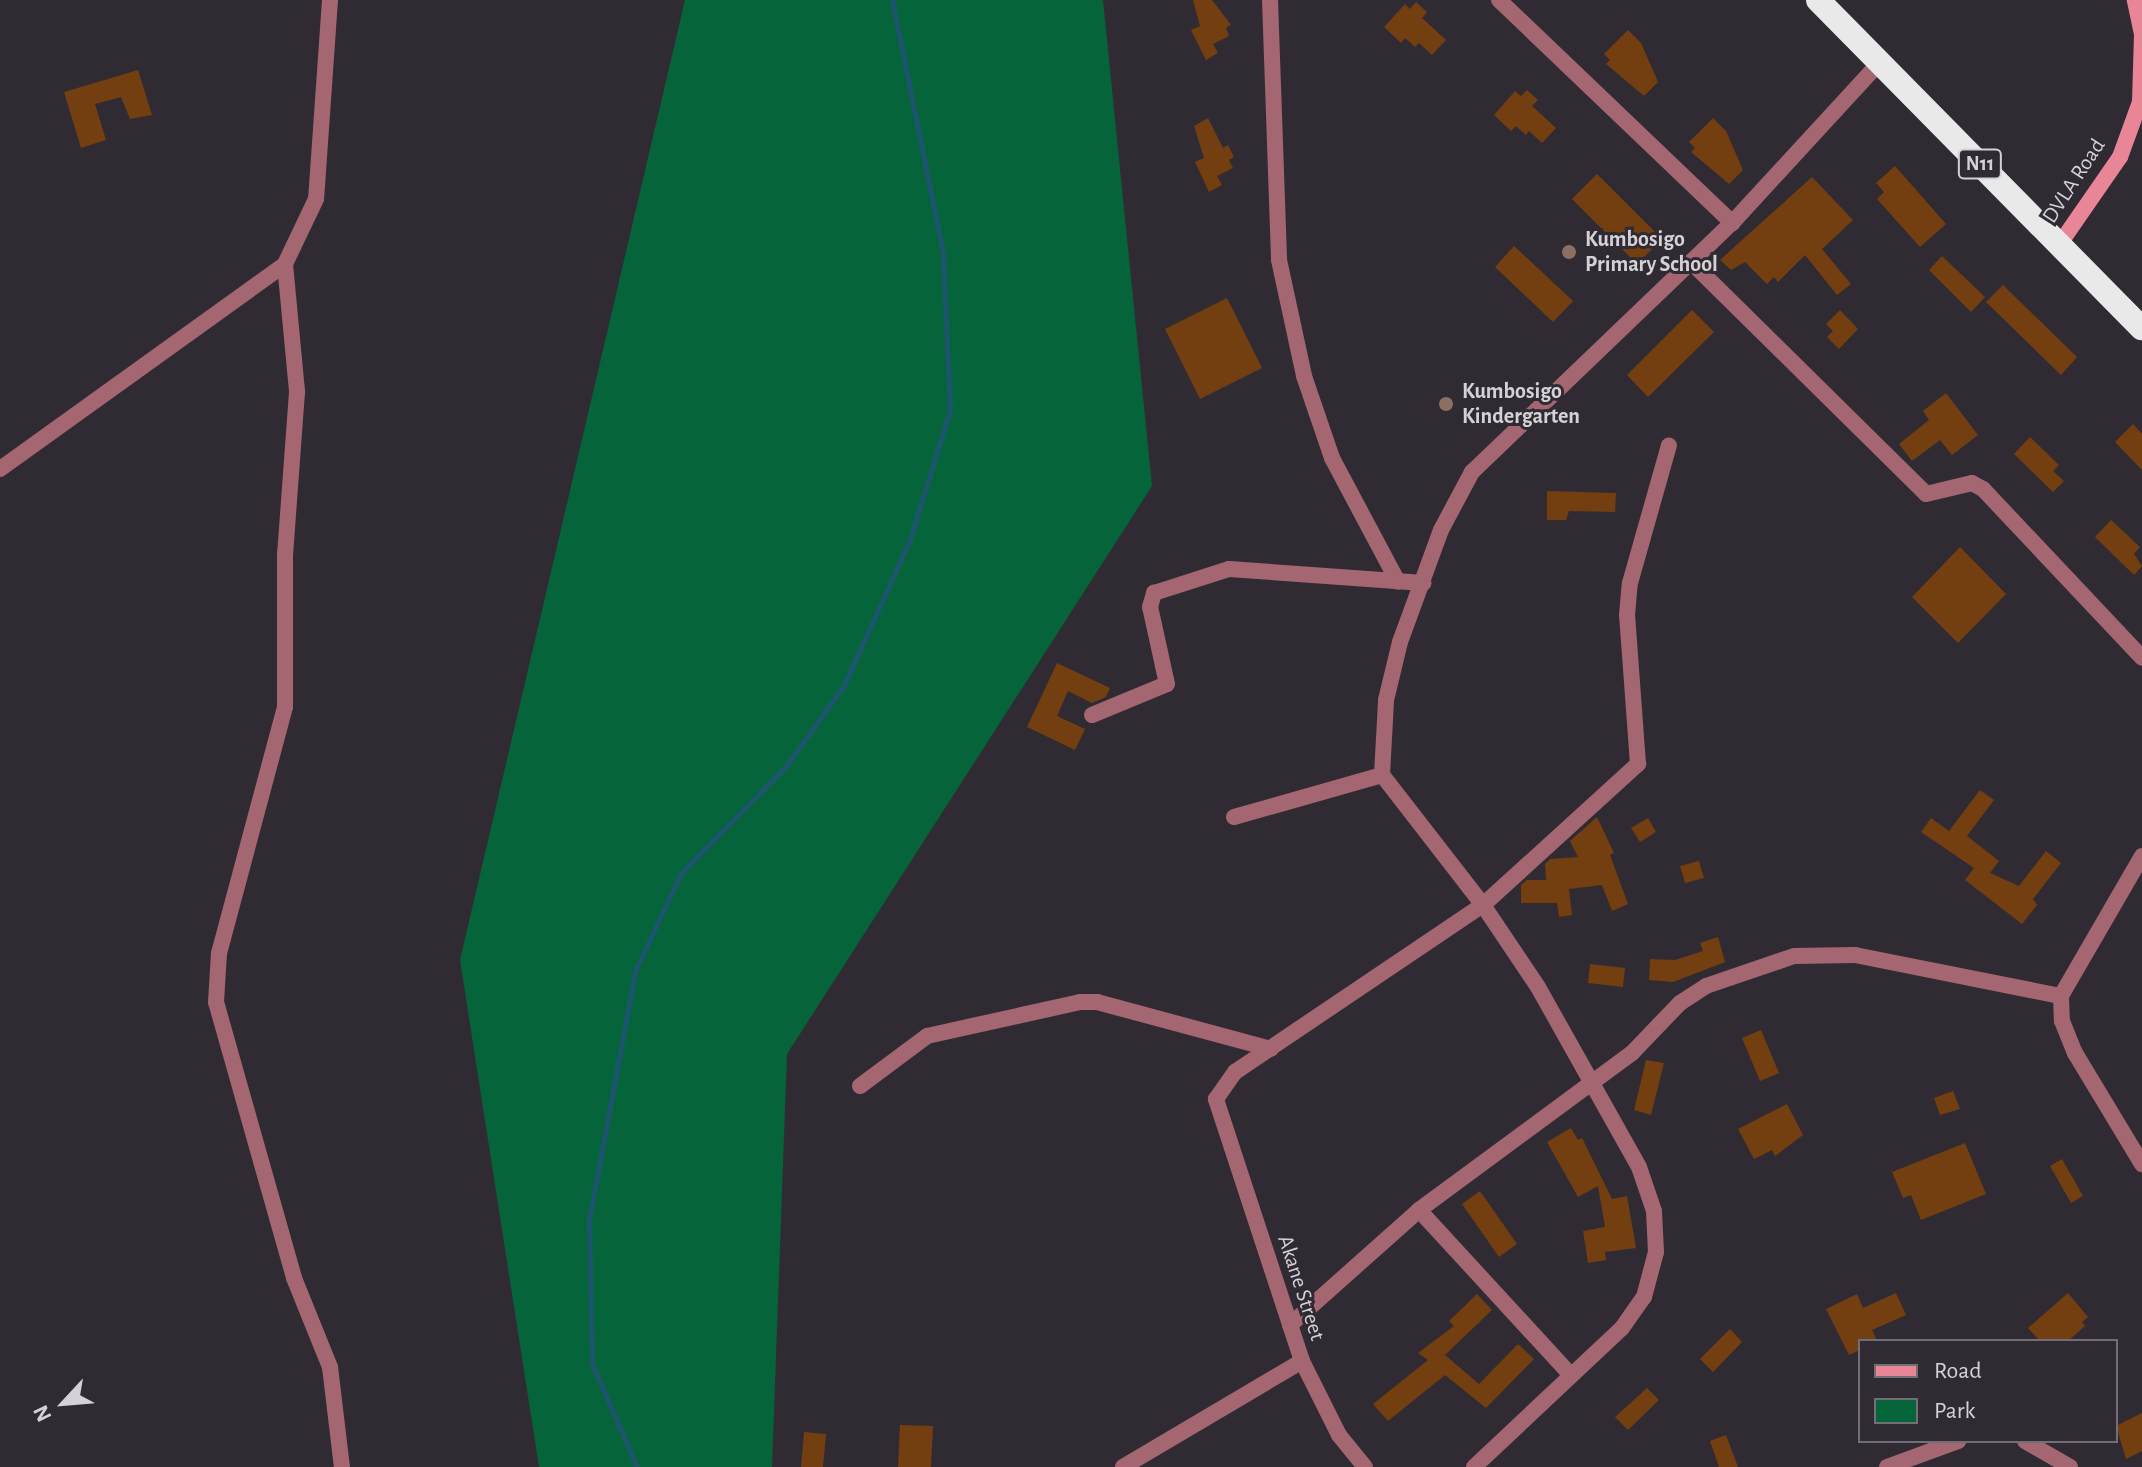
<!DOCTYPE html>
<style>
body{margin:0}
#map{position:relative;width:2142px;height:1467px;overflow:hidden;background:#302b33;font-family:"Alegreya Sans",sans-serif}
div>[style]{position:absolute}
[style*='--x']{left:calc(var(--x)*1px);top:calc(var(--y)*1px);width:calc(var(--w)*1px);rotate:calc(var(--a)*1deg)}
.green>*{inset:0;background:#06643b}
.stream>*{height:5px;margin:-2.5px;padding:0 2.5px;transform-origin:2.5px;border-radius:2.5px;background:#1e556e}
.building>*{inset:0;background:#733e10}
.street>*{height:16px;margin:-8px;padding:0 8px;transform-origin:8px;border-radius:8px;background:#a46771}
.secondary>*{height:16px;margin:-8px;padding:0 8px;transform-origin:8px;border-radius:8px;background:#e88697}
.highway>*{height:24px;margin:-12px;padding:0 12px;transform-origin:12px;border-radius:12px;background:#e9e9e9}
.dots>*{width:22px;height:22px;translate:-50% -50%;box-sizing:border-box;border:4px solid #302b33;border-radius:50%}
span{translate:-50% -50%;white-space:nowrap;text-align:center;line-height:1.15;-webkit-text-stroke:6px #302b33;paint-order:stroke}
.shield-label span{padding:2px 6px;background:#302b33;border:2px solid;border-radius:6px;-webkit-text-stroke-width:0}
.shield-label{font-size:20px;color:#d5d2d7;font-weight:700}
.street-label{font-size:22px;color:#d5d2d7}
.poi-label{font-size:22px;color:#d5d2d7;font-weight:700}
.left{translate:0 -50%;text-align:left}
.legend{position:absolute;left:1858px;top:1339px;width:260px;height:104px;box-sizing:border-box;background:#302b33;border:2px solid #726e75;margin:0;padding:10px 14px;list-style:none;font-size:24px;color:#d5d2d7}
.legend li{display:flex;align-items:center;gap:16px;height:40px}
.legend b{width:40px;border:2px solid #726e75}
.north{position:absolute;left:24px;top:1363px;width:80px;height:80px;-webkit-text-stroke:6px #302b33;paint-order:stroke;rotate:244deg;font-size:22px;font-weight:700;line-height:32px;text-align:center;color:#d5d2d7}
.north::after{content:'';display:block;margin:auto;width:28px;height:36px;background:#d5d2d7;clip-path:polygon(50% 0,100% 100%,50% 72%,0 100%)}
</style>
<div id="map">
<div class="green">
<i style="clip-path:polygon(685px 0,1103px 0,1152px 486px,787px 1054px,772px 1467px,539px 1467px,460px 960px)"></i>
</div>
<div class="stream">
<i style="--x:637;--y:1467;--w:112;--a:-113.6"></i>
<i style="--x:592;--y:1364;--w:144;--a:-91.2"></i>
<i style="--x:589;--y:1220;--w:253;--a:-79.5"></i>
<i style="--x:635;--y:971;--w:108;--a:-64.9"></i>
<i style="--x:681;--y:873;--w:150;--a:-45.5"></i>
<i style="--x:786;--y:766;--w:97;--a:-54.2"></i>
<i style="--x:843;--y:687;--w:162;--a:-65.6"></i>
<i style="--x:910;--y:539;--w:135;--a:-72.8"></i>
<i style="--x:950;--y:410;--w:157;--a:-92.6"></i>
<i style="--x:943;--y:253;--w:258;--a:-101.4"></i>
</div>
<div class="building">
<i style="clip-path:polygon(1193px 0,1212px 0,1231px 25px,1226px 28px,1229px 36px,1213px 44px,1218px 53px,1206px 60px,1191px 30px,1200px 26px)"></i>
<i style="clip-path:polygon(1416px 2px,1427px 12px,1422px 18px,1446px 40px,1432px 55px,1419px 43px,1415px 47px,1405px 38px,1401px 43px,1384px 27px,1405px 4px,1410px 9px)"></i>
<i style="clip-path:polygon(1628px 30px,1641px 43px,1658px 82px,1644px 96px,1606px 64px,1610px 60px,1604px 54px)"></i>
<i style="clip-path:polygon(138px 70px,152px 115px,130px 119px,121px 97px,95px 104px,106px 140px,81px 148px,64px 92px)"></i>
<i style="clip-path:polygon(1527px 90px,1538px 100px,1532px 106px,1556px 128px,1542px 143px,1529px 131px,1526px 135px,1516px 126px,1511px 131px,1494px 115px,1515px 91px,1521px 96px)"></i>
<i style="clip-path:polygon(1208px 118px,1223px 148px,1228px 145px,1234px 157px,1229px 160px,1233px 168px,1217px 176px,1222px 185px,1209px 192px,1195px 162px,1204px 158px,1194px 126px)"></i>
<i style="clip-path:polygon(1713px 118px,1726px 131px,1743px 170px,1729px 184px,1691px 152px,1695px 148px,1689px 142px)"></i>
<i style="clip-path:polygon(1895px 166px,1946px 224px,1920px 247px,1877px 199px,1884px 192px,1876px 183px)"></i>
<i style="clip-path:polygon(1597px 174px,1662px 239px,1637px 264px,1572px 199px)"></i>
<i style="clip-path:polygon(1812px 177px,1853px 220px,1822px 249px,1851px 284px,1837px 295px,1805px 255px,1778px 282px,1774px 277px,1767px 284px,1745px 262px,1731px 270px,1720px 260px)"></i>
<i style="clip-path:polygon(1514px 246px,1573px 301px,1553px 322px,1495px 267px)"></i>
<i style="clip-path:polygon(1942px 256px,1985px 297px,1971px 312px,1929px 270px)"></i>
<i style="clip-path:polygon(2003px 285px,2077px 357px,2061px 375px,1986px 302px)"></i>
<i style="clip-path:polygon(1227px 298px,1262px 368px,1200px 399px,1165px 329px)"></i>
<i style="clip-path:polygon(1692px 310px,1714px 332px,1648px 397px,1627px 375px)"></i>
<i style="clip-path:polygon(1840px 310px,1858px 329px,1839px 349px,1827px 337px,1833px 331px,1826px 324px)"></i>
<i style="clip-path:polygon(1946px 393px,1978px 435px,1952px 455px,1940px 440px,1912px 461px,1899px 444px,1929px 420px,1923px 411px)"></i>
<i style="clip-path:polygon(2133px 424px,2142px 434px,2142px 470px,2115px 442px)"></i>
<i style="clip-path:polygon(2030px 437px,2059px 465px,2053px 471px,2064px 481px,2053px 492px,2014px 454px)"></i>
<i style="clip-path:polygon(1547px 491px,1616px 493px,1615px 512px,1569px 511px,1566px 520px,1547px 520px)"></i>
<i style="clip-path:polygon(2111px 520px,2140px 547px,2134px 554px,2142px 566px,2134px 575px,2095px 537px)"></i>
<i style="clip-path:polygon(1960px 547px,2006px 594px,1958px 643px,1912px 597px)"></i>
<i style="clip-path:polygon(1057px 663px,1110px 688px,1106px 697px,1092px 703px,1068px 691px,1057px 716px,1085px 729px,1075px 750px,1027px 727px)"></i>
<i style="clip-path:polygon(1980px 790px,1994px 800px,1967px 836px,1999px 861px,1990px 873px,2019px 886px,2046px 851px,2061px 863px,2033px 899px,2037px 905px,2022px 924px,1965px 880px,1974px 868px,1921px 832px,1931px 818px,1949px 831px)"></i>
<i style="clip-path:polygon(1597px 817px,1614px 853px,1610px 855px,1628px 904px,1612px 911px,1602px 885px,1569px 889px,1572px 915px,1559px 917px,1557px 903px,1521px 903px,1521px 885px,1527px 880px,1546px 880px,1545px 864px,1550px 859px,1578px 857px,1570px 841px)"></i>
<i style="clip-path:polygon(1648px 818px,1656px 832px,1640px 842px,1631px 828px)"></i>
<i style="clip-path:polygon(1699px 861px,1704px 878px,1685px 883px,1680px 866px)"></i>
<i style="clip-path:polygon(1718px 937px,1725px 962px,1673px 982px,1649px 980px,1650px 959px,1675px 960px,1703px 951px,1700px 943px)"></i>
<i style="clip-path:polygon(1590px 964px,1625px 968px,1623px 987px,1588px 983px)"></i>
<i style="clip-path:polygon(1761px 1030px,1779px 1073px,1760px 1081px,1742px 1038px)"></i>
<i style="clip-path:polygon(1646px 1060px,1664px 1063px,1651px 1115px,1634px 1110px)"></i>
<i style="clip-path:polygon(1953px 1091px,1960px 1109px,1940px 1115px,1934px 1098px)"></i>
<i style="clip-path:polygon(1787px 1104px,1803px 1135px,1775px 1156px,1772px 1150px,1754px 1159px,1738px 1129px)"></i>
<i style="clip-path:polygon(1571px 1128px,1578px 1140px,1582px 1138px,1612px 1199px,1627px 1196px,1636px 1248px,1605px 1252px,1606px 1260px,1588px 1263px,1583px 1231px,1605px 1227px,1598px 1186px,1578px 1197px,1547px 1142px)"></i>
<i style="clip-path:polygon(1965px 1143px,1986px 1194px,1921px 1220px,1911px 1195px,1903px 1198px,1892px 1172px)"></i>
<i style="clip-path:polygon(2062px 1159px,2083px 1196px,2071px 1203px,2050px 1166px)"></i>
<i style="clip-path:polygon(1480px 1191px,1517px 1244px,1499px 1257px,1462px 1204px)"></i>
<i style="clip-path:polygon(1896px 1293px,1906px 1315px,1872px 1330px,1877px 1341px,1860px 1341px,1860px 1350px,1849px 1355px,1826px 1309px,1857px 1294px,1863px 1308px)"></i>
<i style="clip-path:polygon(2068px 1293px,2088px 1317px,2082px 1322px,2085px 1326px,2068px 1341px,2040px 1341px,2028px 1328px)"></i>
<i style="clip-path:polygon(1477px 1294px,1492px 1310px,1445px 1355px,1479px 1384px,1518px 1344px,1534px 1359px,1486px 1408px,1445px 1375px,1388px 1421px,1373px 1404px,1428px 1360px,1418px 1353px,1454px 1326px,1449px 1321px)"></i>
<i style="clip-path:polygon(1730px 1329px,1742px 1342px,1713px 1372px,1700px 1359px)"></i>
<i style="clip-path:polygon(1647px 1388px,1659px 1400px,1628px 1430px,1615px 1417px)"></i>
<i style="clip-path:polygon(2142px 1413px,2142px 1451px,2126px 1459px,2116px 1426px)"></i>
<i style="clip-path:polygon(900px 1425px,933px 1426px,931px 1467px,898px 1467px)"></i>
<i style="clip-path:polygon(804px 1432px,826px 1434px,823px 1467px,801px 1467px)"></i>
<i style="clip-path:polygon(1726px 1435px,1738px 1467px,1719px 1467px,1710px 1441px)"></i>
</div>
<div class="street">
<i style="--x:330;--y:0;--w:199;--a:94"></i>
<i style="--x:316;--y:199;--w:72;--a:115.5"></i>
<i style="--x:285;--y:264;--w:129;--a:84.6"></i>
<i style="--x:297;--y:392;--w:162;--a:94.2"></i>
<i style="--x:285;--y:554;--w:153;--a:90"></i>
<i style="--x:285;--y:707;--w:255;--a:105"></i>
<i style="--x:219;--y:953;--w:49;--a:93.5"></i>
<i style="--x:216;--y:1002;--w:287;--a:74.2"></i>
<i style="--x:294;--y:1278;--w:96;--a:68"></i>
<i style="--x:330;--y:1367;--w:101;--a:83.2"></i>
<i style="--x:1270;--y:0;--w:260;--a:88"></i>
<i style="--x:1279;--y:260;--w:119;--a:77.8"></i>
<i style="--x:1304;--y:376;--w:87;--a:71.1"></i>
<i style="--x:1332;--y:458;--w:140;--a:62"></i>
<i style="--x:1499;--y:0;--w:323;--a:43.7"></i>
<i style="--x:1691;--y:262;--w:330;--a:44.6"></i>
<i style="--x:1926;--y:494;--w:47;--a:-13.4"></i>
<i style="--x:1972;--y:483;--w:13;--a:29"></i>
<i style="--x:1983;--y:489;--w:232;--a:46.7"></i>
<i style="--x:0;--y:469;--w:351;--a:-35.7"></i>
<i style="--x:1092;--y:715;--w:81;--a:-22.5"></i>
<i style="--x:1167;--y:684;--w:79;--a:-102.4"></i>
<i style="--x:1150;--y:607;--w:15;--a:-74"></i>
<i style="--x:1154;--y:593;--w:79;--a:-17.7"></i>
<i style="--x:1229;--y:569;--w:195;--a:4.1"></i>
<i style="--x:1234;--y:817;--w:154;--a:-15.8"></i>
<i style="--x:2142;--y:856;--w:162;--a:120.1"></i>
<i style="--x:2061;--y:996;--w:25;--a:88"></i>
<i style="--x:2062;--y:1021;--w:35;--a:68"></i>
<i style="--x:2075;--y:1053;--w:130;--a:58.9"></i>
<i style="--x:860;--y:1086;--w:84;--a:-36.7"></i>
<i style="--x:927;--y:1036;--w:157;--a:-12.5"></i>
<i style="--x:1080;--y:1002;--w:17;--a:0"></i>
<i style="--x:1097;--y:1002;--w:180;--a:15.1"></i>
<i style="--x:1419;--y:1210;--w:223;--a:47.4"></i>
<i style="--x:1290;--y:1325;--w:173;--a:-41.7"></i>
<i style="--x:1419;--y:1210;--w:265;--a:-36.4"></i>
<i style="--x:1632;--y:1053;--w:69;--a:-46.2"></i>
<i style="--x:1680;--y:1003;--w:31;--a:-33"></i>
<i style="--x:1706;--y:986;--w:93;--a:-18.8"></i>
<i style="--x:1794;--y:956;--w:61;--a:-0.9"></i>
<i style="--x:1855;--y:955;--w:210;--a:11.3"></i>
<i style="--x:2025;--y:1441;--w:52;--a:30"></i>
<i style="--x:1123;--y:1467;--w:208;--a:-30.6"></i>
<i style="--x:1365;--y:1467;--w:41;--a:-129.1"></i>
<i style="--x:1339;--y:1435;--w:83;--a:-116.6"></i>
<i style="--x:1302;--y:1361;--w:276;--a:-108.2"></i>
<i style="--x:1216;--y:1099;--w:33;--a:-55"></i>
<i style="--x:1235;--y:1072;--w:299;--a:-34"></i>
<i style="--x:1483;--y:905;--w:210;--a:-42.3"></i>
<i style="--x:1638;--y:764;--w:149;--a:-94.2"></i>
<i style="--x:1627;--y:615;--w:32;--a:-85"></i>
<i style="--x:1630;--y:583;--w:143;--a:-74.2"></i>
<i style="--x:1474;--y:1467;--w:203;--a:-43.2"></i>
<i style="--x:1622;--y:1328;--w:38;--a:-55"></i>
<i style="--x:1644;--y:1297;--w:47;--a:-75.1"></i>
<i style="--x:1656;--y:1252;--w:41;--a:-92.8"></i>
<i style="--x:1654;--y:1211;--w:46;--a:-108.8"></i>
<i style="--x:1639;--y:1167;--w:206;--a:-119.3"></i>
<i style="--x:1538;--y:987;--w:99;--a:-123.9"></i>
<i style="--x:1483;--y:905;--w:165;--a:-127.8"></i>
<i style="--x:1382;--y:775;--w:75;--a:-86.9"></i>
<i style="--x:1386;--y:700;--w:60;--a:-76.4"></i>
<i style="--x:1400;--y:642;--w:119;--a:-69.9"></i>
<i style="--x:1441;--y:530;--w:66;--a:-61.9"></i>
<i style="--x:1472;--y:472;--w:360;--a:-43.8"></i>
<i style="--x:1732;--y:223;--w:219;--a:-47.4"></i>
<i style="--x:1887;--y:1467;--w:76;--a:-20.1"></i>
</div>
<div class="secondary">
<i style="--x:2059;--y:245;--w:107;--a:-55.3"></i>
<i style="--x:2120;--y:157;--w:59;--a:-70"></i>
<i style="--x:2140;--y:102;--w:68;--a:-88.3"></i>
<i style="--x:2142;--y:34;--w:35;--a:-102"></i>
</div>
<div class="highway">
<i style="--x:1818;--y:0;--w:461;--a:45.4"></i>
</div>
<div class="dots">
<i style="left:1569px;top:252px;background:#8d6e63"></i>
<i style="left:1446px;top:404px;background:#8d6e63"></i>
</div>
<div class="shield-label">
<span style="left:1980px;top:164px">N11</span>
</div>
<div class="street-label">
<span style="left:2074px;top:181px;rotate:-57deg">DVLA Road</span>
<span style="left:1301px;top:1288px;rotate:72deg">Akane Street</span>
</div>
<div class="poi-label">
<span class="left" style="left:1585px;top:252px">Kumbosigo<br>Primary School</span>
<span class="left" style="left:1462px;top:404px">Kumbosigo<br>Kindergarten</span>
</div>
<ul class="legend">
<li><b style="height:10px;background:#e88697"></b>Road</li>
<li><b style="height:22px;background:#06643b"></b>Park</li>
</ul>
<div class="north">N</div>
</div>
